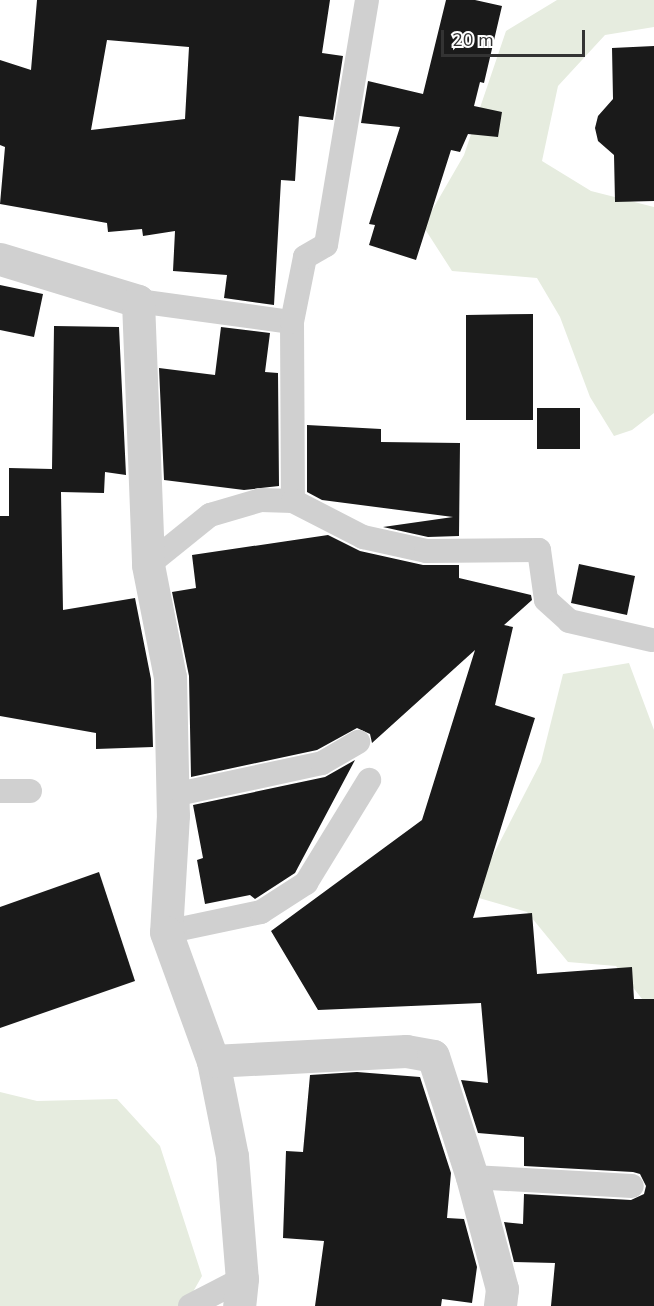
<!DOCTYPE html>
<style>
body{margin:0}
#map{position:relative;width:654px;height:1306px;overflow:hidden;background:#fff;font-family:"Nunito Sans",sans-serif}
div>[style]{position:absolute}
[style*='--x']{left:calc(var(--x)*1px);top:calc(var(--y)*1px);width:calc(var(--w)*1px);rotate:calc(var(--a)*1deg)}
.green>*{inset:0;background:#e6ecdf}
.building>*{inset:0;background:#1a1a1a}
.service>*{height:24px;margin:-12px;padding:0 12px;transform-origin:12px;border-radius:12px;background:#d0d0d0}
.minor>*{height:33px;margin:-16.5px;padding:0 16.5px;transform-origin:16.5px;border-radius:16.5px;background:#d0d0d0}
span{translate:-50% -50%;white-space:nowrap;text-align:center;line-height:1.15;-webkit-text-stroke:6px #fff;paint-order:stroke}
.scale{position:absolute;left:441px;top:30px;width:144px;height:27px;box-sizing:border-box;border:3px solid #333;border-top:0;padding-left:8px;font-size:18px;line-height:21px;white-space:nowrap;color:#333;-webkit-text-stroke:4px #fff;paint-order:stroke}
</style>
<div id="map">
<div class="green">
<i style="clip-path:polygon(557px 0,654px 0,654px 27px,605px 35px,558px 86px,542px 161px,591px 191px,654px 207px,654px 413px,632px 430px,614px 436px,590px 397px,560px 317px,537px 278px,452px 271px,423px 226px,464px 155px,506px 31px)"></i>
<i style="clip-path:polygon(629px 663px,654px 730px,654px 1014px,616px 966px,568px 962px,527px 912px,472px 896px,541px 762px,563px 674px)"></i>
<i style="clip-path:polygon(0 1092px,37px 1101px,117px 1099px,160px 1146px,202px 1276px,185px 1306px,0 1306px)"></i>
</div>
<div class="building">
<i style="clip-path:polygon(evenodd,37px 0,330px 0,322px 53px,343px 56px,333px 120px,299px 116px,295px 181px,281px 180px,274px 305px,224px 298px,227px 275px,173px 271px,175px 231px,143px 236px,142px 229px,108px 232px,107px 223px,0 204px,5px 147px,0 145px,0 60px,31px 70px,37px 0,107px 40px,189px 47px,185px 119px,91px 130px,107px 40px)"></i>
<i style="clip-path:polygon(446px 0,475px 0,502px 6px,484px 83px,480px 82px,474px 106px,502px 112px,498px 137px,468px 134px,460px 152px,451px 150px,416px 260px,369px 245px,375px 225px,369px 224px,400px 127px,361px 123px,368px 81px,423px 94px)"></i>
<i style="clip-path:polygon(654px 46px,654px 201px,615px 202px,614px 155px,598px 141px,595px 128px,598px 116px,613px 99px,612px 48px)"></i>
<i style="clip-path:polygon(0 285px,43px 294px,34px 337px,0 330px)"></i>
<i style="clip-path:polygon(533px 314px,533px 420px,466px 420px,466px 315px)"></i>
<i style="clip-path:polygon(54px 326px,119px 327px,126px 475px,105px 472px,104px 493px,61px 492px,63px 610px,135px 598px,151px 679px,153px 747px,96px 749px,96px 733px,0 716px,0 516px,9px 516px,9px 468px,52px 469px)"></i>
<i style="clip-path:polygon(221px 327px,270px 333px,265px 372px,278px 373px,279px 486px,244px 490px,164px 480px,159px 368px,215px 375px)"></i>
<i style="clip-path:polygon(537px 408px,580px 408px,580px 449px,537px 449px)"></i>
<i style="clip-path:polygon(307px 425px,381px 429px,381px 442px,460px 443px,459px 536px,428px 537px,383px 527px,453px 517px,322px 500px,307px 492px)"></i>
<i style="clip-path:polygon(328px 535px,360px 551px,423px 565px,459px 565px,459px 578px,531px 595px,532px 600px,504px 625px,513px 627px,495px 705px,535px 718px,473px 918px,532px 913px,537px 974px,632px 967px,634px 999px,654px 999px,654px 1306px,551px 1306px,555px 1263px,514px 1262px,504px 1222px,523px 1224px,524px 1194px,631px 1200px,644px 1194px,646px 1186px,640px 1174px,633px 1172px,524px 1166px,524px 1137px,478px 1133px,461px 1080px,488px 1083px,481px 1003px,318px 1010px,271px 931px,422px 820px,475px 650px,372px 743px,370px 734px,357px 728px,317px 750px,191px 777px,189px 676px,172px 592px,196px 588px,192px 555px)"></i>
<i style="clip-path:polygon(579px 564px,635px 576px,627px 615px,571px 603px)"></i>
<i style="clip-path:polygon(355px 760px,295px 873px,255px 899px,250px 895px,205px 904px,197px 860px,203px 858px,193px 805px,325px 777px)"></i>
<i style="clip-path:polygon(99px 872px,135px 981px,0 1028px,0 907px)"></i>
<i style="clip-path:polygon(357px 1072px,420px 1077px,451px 1173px,447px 1218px,464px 1219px,477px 1267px,472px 1303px,442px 1299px,441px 1306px,315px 1306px,324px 1241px,283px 1238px,286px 1151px,303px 1152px,310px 1075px)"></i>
</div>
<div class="service">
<i style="--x:138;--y:301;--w:155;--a:7.8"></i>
<i style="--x:292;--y:322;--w:179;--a:89.7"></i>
<i style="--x:292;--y:322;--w:66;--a:-78.7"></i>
<i style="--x:305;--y:257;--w:24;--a:-30"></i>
<i style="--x:326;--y:245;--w:248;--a:-80.5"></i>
<i style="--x:148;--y:565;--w:80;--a:-38.9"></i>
<i style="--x:210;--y:515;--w:53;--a:-16.4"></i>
<i style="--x:261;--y:500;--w:32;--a:2"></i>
<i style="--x:293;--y:501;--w:79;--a:27.2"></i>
<i style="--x:363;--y:537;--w:65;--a:12.5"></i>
<i style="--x:426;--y:551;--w:113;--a:-0.5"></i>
<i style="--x:539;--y:550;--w:50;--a:82"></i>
<i style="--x:546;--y:600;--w:31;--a:42"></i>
<i style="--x:569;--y:621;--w:85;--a:12.9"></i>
<i style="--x:0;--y:791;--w:30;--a:0"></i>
<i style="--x:173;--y:795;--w:152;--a:-12.1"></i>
<i style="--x:322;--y:763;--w:42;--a:-30.3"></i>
<i style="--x:166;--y:932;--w:97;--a:-11.9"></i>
<i style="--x:261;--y:912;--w:54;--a:-32.8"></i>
<i style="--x:306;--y:883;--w:121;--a:-58.5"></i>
<i style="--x:472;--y:1177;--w:160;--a:3.2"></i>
<i style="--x:190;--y:1306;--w:59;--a:-27.4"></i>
</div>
<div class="minor">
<i style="--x:0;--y:259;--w:144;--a:16.9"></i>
<i style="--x:138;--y:301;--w:264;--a:87.8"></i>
<i style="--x:148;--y:565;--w:114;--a:78.9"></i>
<i style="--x:170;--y:677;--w:138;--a:88.8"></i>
<i style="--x:173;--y:815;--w:117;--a:93.4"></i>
<i style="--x:166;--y:932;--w:137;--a:70"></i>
<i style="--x:213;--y:1061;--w:97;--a:78.7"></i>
<i style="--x:232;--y:1156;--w:123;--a:85.4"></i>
<i style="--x:242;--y:1279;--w:27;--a:96"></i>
<i style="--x:213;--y:1061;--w:193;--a:-3"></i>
<i style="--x:406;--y:1051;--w:27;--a:10"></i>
<i style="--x:433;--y:1056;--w:127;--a:72.1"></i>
<i style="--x:472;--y:1177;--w:116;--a:75"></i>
<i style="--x:502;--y:1289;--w:17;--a:97"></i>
</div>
<div class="scale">20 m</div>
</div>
